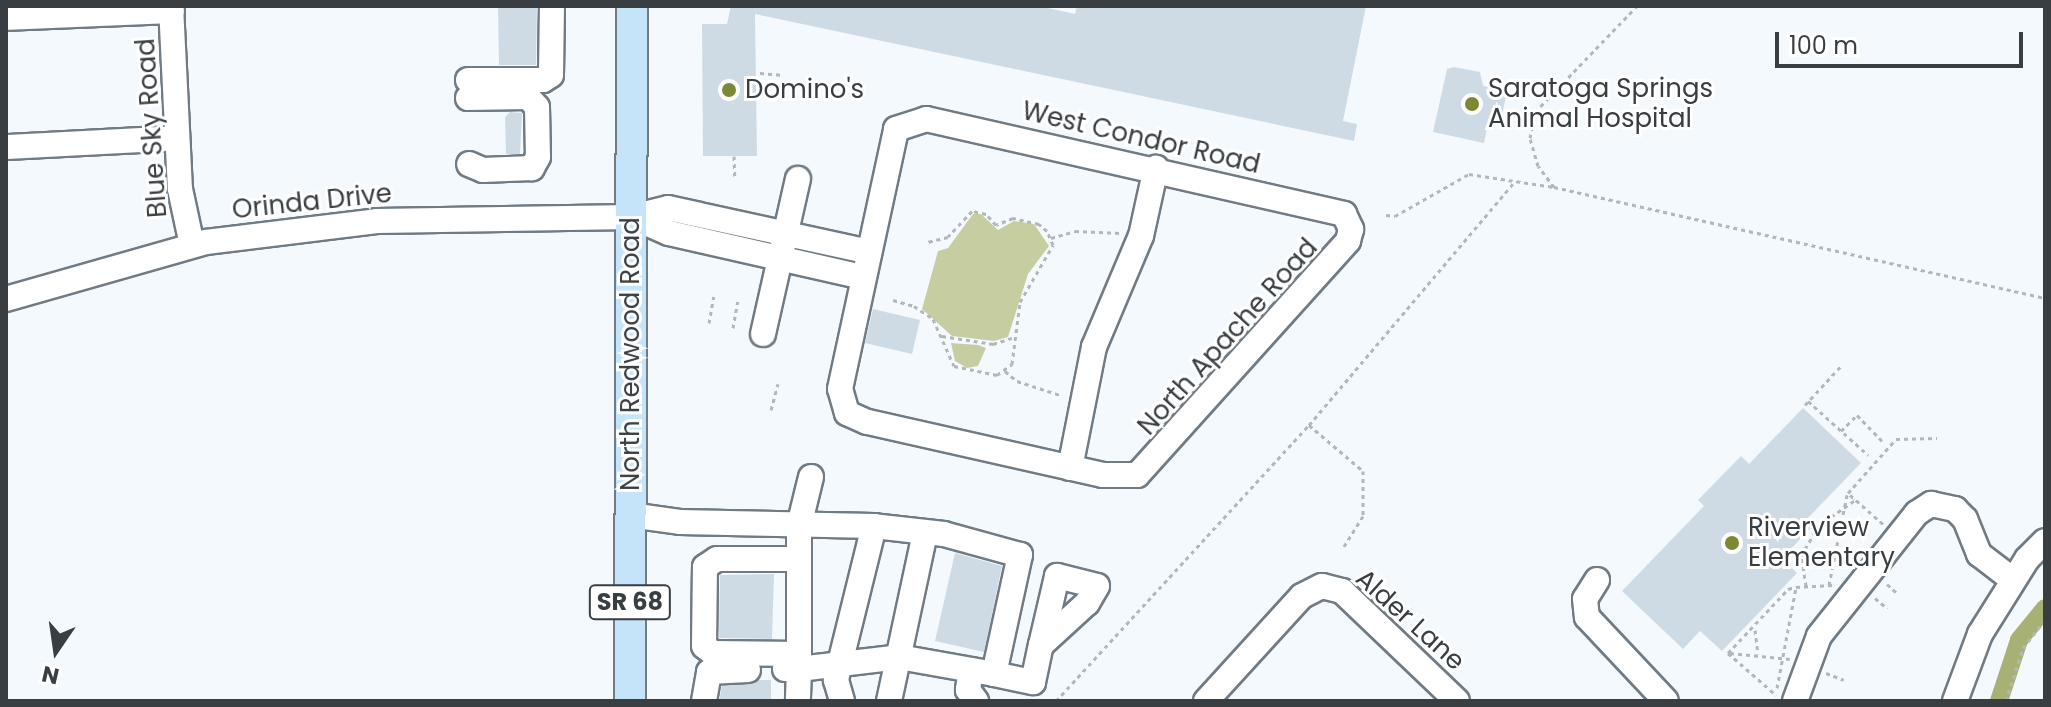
<!DOCTYPE html>
<style>
body{margin:0}
#map{position:relative;width:2051px;height:707px;overflow:hidden;background:#f4f9fd;font-family:Poppins,sans-serif}
div>[style]{position:absolute}
[style*='--x']{left:calc(var(--x)*1px);top:calc(var(--y)*1px);width:calc(var(--w)*1px);rotate:calc(var(--a)*1deg)}
.green>*{inset:0;background:#c6cea1}
.canal>*{height:18px;margin:-9px;padding:0 9px;transform-origin:9px;border-radius:9px;background:#a7b174}
.building>*{inset:0;background:#cedbe5}
.path>*{height:3px;margin-top:-1.5px;transform-origin:0;background:repeating-linear-gradient(90deg,#b2b7bb 0 4px,transparent 0 8px)}
.roads{filter:drop-shadow(2px 0 #707b84) drop-shadow(-2px 0 #707b84) drop-shadow(0 2px #707b84) drop-shadow(0 -2px #707b84)}
.minor>*{height:24px;margin:-12px;padding:0 12px;transform-origin:12px;border-radius:12px;background:#fff}
.major>*{height:30px;margin:-15px;padding:0 15px;transform-origin:15px;border-radius:15px;background:#c5e4fa}
.dots>*{width:22px;height:22px;translate:-50% -50%;box-sizing:border-box;border:4px solid #fff;border-radius:50%}
span{translate:-50% -50%;white-space:nowrap;text-align:center;line-height:1.15;-webkit-text-stroke:6px #fff;paint-order:stroke}
.shield-label span{padding:2px 6px;background:#fff;border:2px solid;border-radius:6px;-webkit-text-stroke-width:0}
.shield-label{font-size:24px;color:#383e41;font-weight:700}
.poi-label{font-size:26px;color:#383e41}
.left{translate:0 -50%;text-align:left}
.street-label{font-size:26px;color:#383e41}
.frame{position:absolute;inset:0;border:8px solid #383e41;pointer-events:none}
.north{position:absolute;left:16px;top:611px;width:80px;height:80px;-webkit-text-stroke:6px #fff;paint-order:stroke;rotate:193deg;font-size:22px;font-weight:700;line-height:32px;text-align:center;color:#383e41}
.north::after{content:'';display:block;margin:auto;width:28px;height:36px;background:#383e41;clip-path:polygon(50% 0,100% 100%,50% 72%,0 100%)}
.scale{position:absolute;left:1775px;top:32px;width:248px;height:36px;box-sizing:border-box;border:4px solid #383e41;border-top:0;padding-left:10px;font-size:24px;line-height:28px;white-space:nowrap;color:#383e41;-webkit-text-stroke:6px #fff;paint-order:stroke}
</style>
<div id="map">
<div class="green">
<i style="clip-path:polygon(973px 214px,981px 214px,998px 230px,1014px 221px,1034px 224px,1049px 246px,1028px 274px,1008px 337px,994px 341px,952px 336px,922px 309px,938px 251px,948px 248px)"></i>
<i style="clip-path:polygon(951px 343px,978px 345px,986px 348px,978px 366px,967px 368px,955px 361px)"></i>
</div>
<div class="canal">
<i style="--x:1999;--y:701;--w:64;--a:-71.8"></i>
<i style="--x:2019;--y:640;--w:41;--a:-50.9"></i>
</div>
<div class="building">
<i style="clip-path:polygon(498px 6px,537px 6px,536px 65px,499px 65px)"></i>
<i style="clip-path:polygon(731px 6px,1039px 6px,1075px 14px,1077px 6px,1366px 6px,1343px 121px,1357px 124px,1354px 141px,755px 14px,757px 156px,703px 156px,702px 24px,727px 24px)"></i>
<i style="clip-path:polygon(1454px 67px,1480px 72px,1483px 86px,1507px 91px,1501px 120px,1489px 118px,1484px 143px,1433px 132px,1447px 69px)"></i>
<i style="clip-path:polygon(510px 112px,522px 113px,520px 154px,506px 154px,505px 117px)"></i>
<i style="clip-path:polygon(873px 309px,920px 320px,912px 354px,865px 343px)"></i>
<i style="clip-path:polygon(1803px 408px,1861px 463px,1804px 522px,1811px 528px,1782px 558px,1797px 573px,1722px 651px,1700px 631px,1683px 649px,1622px 591px,1704px 506px,1698px 500px,1741px 456px,1749px 464px)"></i>
<i style="clip-path:polygon(955px 553px,1002px 566px,984px 652px,935px 641px)"></i>
<i style="clip-path:polygon(774px 574px,772px 639px,719px 638px,720px 575px)"></i>
<i style="clip-path:polygon(759px 680px,771px 680px,771px 701px,719px 701px,722px 686px)"></i>
</div>
<div class="path">
<i style="--x:760;--y:73;--w:24;--a:5"></i>
<i style="--x:734;--y:156;--w:23;--a:88"></i>
<i style="--x:1554;--y:187;--w:26;--a:-127"></i>
<i style="--x:1538;--y:166;--w:29;--a:-106"></i>
<i style="--x:1530;--y:138;--w:26;--a:-79"></i>
<i style="--x:1535;--y:112;--w:147;--a:-46.1"></i>
<i style="--x:1386;--y:215;--w:9;--a:6"></i>
<i style="--x:1395;--y:216;--w:85;--a:-29.6"></i>
<i style="--x:1469;--y:174;--w:86;--a:8.7"></i>
<i style="--x:1554;--y:187;--w:503;--a:12.74"></i>
<i style="--x:1051;--y:238;--w:25;--a:-16"></i>
<i style="--x:1075;--y:231;--w:46;--a:2.5"></i>
<i style="--x:893;--y:300;--w:22;--a:16"></i>
<i style="--x:914;--y:306;--w:23;--a:34"></i>
<i style="--x:933;--y:319;--w:51;--a:65.9"></i>
<i style="--x:954;--y:366;--w:44;--a:11.8"></i>
<i style="--x:997;--y:375;--w:19;--a:-36"></i>
<i style="--x:1012;--y:364;--w:63;--a:-82.6"></i>
<i style="--x:1020;--y:302;--w:66;--a:-59.9"></i>
<i style="--x:1053;--y:245;--w:15;--a:-113"></i>
<i style="--x:1047;--y:231;--w:11;--a:-139"></i>
<i style="--x:1039;--y:224;--w:27;--a:-167"></i>
<i style="--x:1013;--y:218;--w:18;--a:158"></i>
<i style="--x:996;--y:225;--w:15;--a:-132"></i>
<i style="--x:986;--y:214;--w:14;--a:-168"></i>
<i style="--x:972;--y:211;--w:35;--a:133"></i>
<i style="--x:948;--y:237;--w:21;--a:166"></i>
<i style="--x:709;--y:323;--w:27;--a:-80"></i>
<i style="--x:733;--y:328;--w:27;--a:-80"></i>
<i style="--x:942;--y:336;--w:52;--a:8.9"></i>
<i style="--x:993;--y:344;--w:20;--a:-18"></i>
<i style="--x:1005;--y:371;--w:16;--a:40"></i>
<i style="--x:1017;--y:381;--w:48;--a:18.1"></i>
<i style="--x:1808;--y:401;--w:81;--a:42"></i>
<i style="--x:1805;--y:405;--w:53;--a:-47.3"></i>
<i style="--x:771;--y:410;--w:27;--a:-75"></i>
<i style="--x:1309;--y:425;--w:71;--a:40.4"></i>
<i style="--x:1363;--y:471;--w:45;--a:90"></i>
<i style="--x:1363;--y:516;--w:36;--a:122"></i>
<i style="--x:1841;--y:431;--w:23;--a:-45"></i>
<i style="--x:1857;--y:415;--w:36;--a:46"></i>
<i style="--x:1883;--y:524;--w:47;--a:-138.5"></i>
<i style="--x:1848;--y:493;--w:72;--a:-48.4"></i>
<i style="--x:1896;--y:439;--w:41;--a:-1.4"></i>
<i style="--x:1887;--y:584;--w:15;--a:42"></i>
<i style="--x:1829;--y:585;--w:92;--a:-78.7"></i>
<i style="--x:1806;--y:586;--w:30;--a:-99"></i>
<i style="--x:1801;--y:556;--w:34;--a:-60"></i>
<i style="--x:1818;--y:526;--w:45;--a:-35.1"></i>
<i style="--x:1875;--y:598;--w:16;--a:40"></i>
<i style="--x:1755;--y:630;--w:24;--a:83"></i>
<i style="--x:1728;--y:653;--w:88;--a:-46.8"></i>
<i style="--x:1788;--y:589;--w:8;--a:-14"></i>
<i style="--x:1728;--y:653;--w:64;--a:41.2"></i>
<i style="--x:1730;--y:653;--w:60;--a:5.7"></i>
<i style="--x:1826;--y:673;--w:19;--a:21"></i>
<i style="--x:1777;--y:688;--w:103;--a:-79.3"></i>
<i style="--x:1796;--y:587;--w:37;--a:-3"></i>
<i style="--x:1056;--y:701;--w:374;--a:-47.5"></i>
<i style="--x:1309;--y:425;--w:319;--a:-49.8"></i>
<i style="--x:2006;--y:701;--w:56;--a:-72.2"></i>
<i style="--x:2023;--y:648;--w:36;--a:-52"></i>
</div>
<div class="roads">
<div class="minor">
<i style="--x:171;--y:6;--w:183;--a:87.2"></i>
<i style="--x:180;--y:189;--w:57;--a:77.9"></i>
<i style="--x:6;--y:18;--w:166;--a:-2.4"></i>
<i style="--x:468;--y:80;--w:75;--a:0"></i>
<i style="--x:543;--y:80;--w:9;--a:-32"></i>
<i style="--x:551;--y:75;--w:69;--a:-89.2"></i>
<i style="--x:468;--y:98;--w:60;--a:-1"></i>
<i style="--x:528;--y:97;--w:13;--a:48"></i>
<i style="--x:537;--y:107;--w:50;--a:88.9"></i>
<i style="--x:538;--y:157;--w:13;--a:119"></i>
<i style="--x:532;--y:168;--w:49;--a:177.7"></i>
<i style="--x:483;--y:170;--w:15;--a:-157"></i>
<i style="--x:926;--y:119;--w:429;--a:12.8"></i>
<i style="--x:1344;--y:214;--w:17;--a:65"></i>
<i style="--x:1351;--y:229;--w:12;--a:104"></i>
<i style="--x:1348;--y:241;--w:315;--a:132"></i>
<i style="--x:1137;--y:475;--w:34;--a:180"></i>
<i style="--x:1103;--y:475;--w:242;--a:-167.3"></i>
<i style="--x:867;--y:422;--w:22;--a:-156"></i>
<i style="--x:847;--y:413;--w:25;--a:-106"></i>
<i style="--x:840;--y:389;--w:266;--a:-77.8"></i>
<i style="--x:896;--y:129;--w:32;--a:-18"></i>
<i style="--x:6;--y:147;--w:171;--a:-3"></i>
<i style="--x:632;--y:217;--w:40;--a:23.4"></i>
<i style="--x:669;--y:233;--w:199;--a:12.8"></i>
<i style="--x:6;--y:299;--w:208;--a:-15.9"></i>
<i style="--x:206;--y:242;--w:172;--a:-7"></i>
<i style="--x:377;--y:221;--w:255;--a:-0.9"></i>
<i style="--x:632;--y:217;--w:37;--a:-14"></i>
<i style="--x:668;--y:208;--w:206;--a:12.3"></i>
<i style="--x:763;--y:334;--w:159;--a:-77.3"></i>
<i style="--x:1070;--y:468;--w:123;--a:-78.8"></i>
<i style="--x:1094;--y:347;--w:121;--a:-67.1"></i>
<i style="--x:1141;--y:236;--w:70;--a:-77.6"></i>
<i style="--x:811;--y:477;--w:50;--a:103.8"></i>
<i style="--x:799;--y:526;--w:143;--a:90"></i>
<i style="--x:799;--y:669;--w:101;--a:-6.8"></i>
<i style="--x:899;--y:657;--w:97;--a:10.1"></i>
<i style="--x:994;--y:674;--w:122;--a:-77.7"></i>
<i style="--x:1020;--y:555;--w:79;--a:-164.6"></i>
<i style="--x:944;--y:534;--w:70;--a:-173.5"></i>
<i style="--x:630;--y:515;--w:50;--a:8"></i>
<i style="--x:680;--y:522;--w:194;--a:1.2"></i>
<i style="--x:874;--y:526;--w:159;--a:103.9"></i>
<i style="--x:836;--y:680;--w:22;--a:74"></i>
<i style="--x:1597;--y:580;--w:22;--a:122"></i>
<i style="--x:1585;--y:599;--w:18;--a:84"></i>
<i style="--x:1587;--y:617;--w:115;--a:46.8"></i>
<i style="--x:799;--y:654;--w:86;--a:-179.3"></i>
<i style="--x:713;--y:653;--w:11;--a:-142"></i>
<i style="--x:704;--y:646;--w:79;--a:-89.3"></i>
<i style="--x:705;--y:567;--w:14;--a:-34"></i>
<i style="--x:717;--y:559;--w:82;--a:0"></i>
<i style="--x:785;--y:669;--w:14;--a:0"></i>
<i style="--x:799;--y:669;--w:32;--a:92"></i>
<i style="--x:971;--y:670;--w:20;--a:99"></i>
<i style="--x:968;--y:690;--w:14;--a:54"></i>
<i style="--x:994;--y:674;--w:40;--a:12"></i>
<i style="--x:1033;--y:682;--w:38;--a:-78"></i>
<i style="--x:1041;--y:645;--w:71;--a:-76.9"></i>
<i style="--x:1057;--y:576;--w:41;--a:14"></i>
<i style="--x:1097;--y:586;--w:20;--a:120"></i>
<i style="--x:1087;--y:603;--w:62;--a:137.6"></i>
<i style="--x:704;--y:701;--w:29;--a:-80"></i>
<i style="--x:709;--y:672;--w:39;--a:-3"></i>
<i style="--x:889;--y:701;--w:172;--a:-77.9"></i>
<i style="--x:1206;--y:701;--w:142;--a:-47.6"></i>
<i style="--x:1302;--y:596;--w:22;--a:-27"></i>
<i style="--x:1322;--y:586;--w:21;--a:14"></i>
<i style="--x:1342;--y:591;--w:159;--a:43.7"></i>
<i style="--x:1795;--y:701;--w:69;--a:-69.7"></i>
<i style="--x:1819;--y:636;--w:157;--a:-51.5"></i>
<i style="--x:1917;--y:513;--w:17;--a:-33"></i>
<i style="--x:1931;--y:504;--w:25;--a:12"></i>
<i style="--x:1955;--y:509;--w:14;--a:45"></i>
<i style="--x:1965;--y:519;--w:38;--a:68"></i>
<i style="--x:1979;--y:554;--w:43;--a:37.4"></i>
<i style="--x:1955;--y:701;--w:72;--a:-69.5"></i>
<i style="--x:1980;--y:634;--w:89;--a:-57.9"></i>
<i style="--x:2027;--y:559;--w:25;--a:-45"></i>
</div>
<div class="major">
<i style="--x:630;--y:701;--w:695;--a:-89.84"></i>
</div>
</div>
<div class="dots">
<i style="left:729px;top:90px;background:#7d8835"></i>
<i style="left:1472px;top:104px;background:#7d8835"></i>
<i style="left:1732px;top:543px;background:#7d8835"></i>
</div>
<div class="shield-label">
<span style="left:630px;top:602px">SR 68</span>
</div>
<div class="poi-label">
<span class="left" style="left:1488px;top:104px">Saratoga Springs<br>Animal Hospital</span>
<span class="left" style="left:745px;top:90px">Domino's</span>
<span class="left" style="left:1748px;top:543px">Riverview<br>Elementary</span>
</div>
<div class="street-label">
<span style="left:152px;top:128px;rotate:-94deg">Blue Sky Road</span>
<span style="left:1141px;top:138px;rotate:13deg">West Condor Road</span>
<span style="left:312px;top:202px;rotate:-6deg">Orinda Drive</span>
<span style="left:1228px;top:337px;rotate:-48deg">North Apache Road</span>
<span style="left:631px;top:354px;rotate:-90deg">North Redwood Road</span>
<span style="left:1410px;top:620px;rotate:42deg">Alder Lane</span>
</div>
<div class="frame"></div>
<div class="north">N</div>
<div class="scale">100 m</div>
</div>
